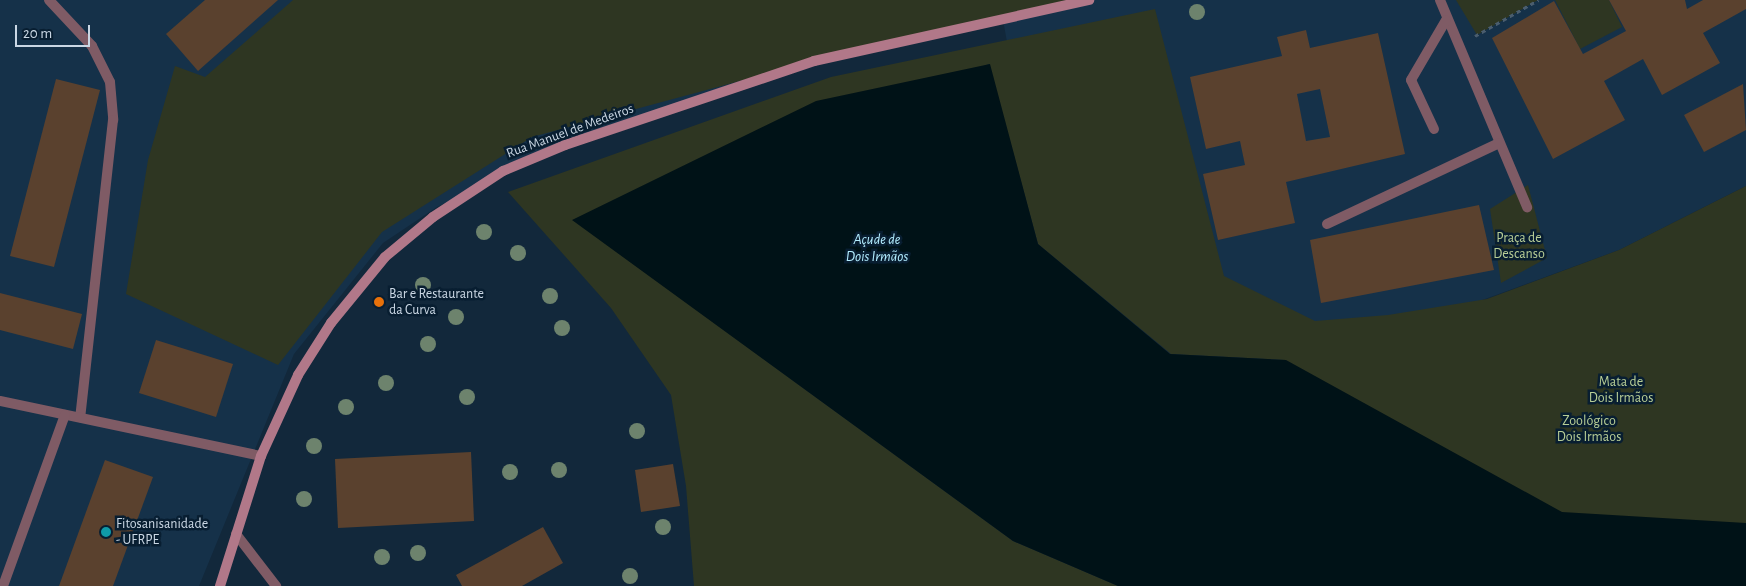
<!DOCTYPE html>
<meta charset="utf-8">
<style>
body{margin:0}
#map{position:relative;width:1746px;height:586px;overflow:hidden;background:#12283b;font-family:"Alegreya Sans",sans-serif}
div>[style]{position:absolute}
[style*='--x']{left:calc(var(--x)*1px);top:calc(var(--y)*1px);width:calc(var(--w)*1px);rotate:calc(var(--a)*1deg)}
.built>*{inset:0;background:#153149}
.green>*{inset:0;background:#2e3622}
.water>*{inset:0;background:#001217}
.building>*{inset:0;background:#5a412e}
.path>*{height:3px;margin-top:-1.5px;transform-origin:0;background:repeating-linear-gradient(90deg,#4a5d6e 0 4px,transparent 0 8px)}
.lane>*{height:10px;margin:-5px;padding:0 5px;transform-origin:5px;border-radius:5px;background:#7f5b65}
.street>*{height:10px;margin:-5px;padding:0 5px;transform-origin:5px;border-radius:5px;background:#7f5b65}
.secondary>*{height:10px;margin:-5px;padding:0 5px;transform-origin:5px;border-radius:5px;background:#b17889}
.trees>*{width:16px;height:16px;margin:-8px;border-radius:50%;background:#6d836d}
.dots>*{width:14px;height:14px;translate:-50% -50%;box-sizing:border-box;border:2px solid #081e31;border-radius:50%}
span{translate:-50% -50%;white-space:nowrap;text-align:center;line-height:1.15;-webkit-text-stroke:5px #081e31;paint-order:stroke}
.street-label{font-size:14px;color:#cad7e4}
.park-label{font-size:14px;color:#b8ce96}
.poi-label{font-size:14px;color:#cad7e4}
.left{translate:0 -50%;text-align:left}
.water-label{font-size:15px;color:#b3edff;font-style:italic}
.scale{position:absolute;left:15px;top:25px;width:75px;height:22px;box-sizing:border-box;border:2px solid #cad7e4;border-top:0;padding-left:6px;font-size:15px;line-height:18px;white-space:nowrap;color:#cad7e4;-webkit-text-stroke:4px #081e31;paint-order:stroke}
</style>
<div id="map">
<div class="built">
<i style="clip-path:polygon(0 0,1746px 0,1746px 186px,1619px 250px,1354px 347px,1044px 243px,1003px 20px,815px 61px,565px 145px,437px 207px,383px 243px,294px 354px,199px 586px,0 586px)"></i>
</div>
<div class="green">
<i style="clip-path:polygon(293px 0,1088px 0,814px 61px,532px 137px,382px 232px,278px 365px,126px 294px,148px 160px,175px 66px,205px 77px)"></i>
<i style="clip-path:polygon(1456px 0,1538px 0,1477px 35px)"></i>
<i style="clip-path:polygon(1555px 0,1609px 0,1622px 27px,1580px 49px)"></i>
<i style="clip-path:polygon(1155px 9px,1224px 276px,1315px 321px,1388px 315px,1487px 299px,1619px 250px,1746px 186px,1746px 586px,1242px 586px,1286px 360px,1171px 354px,1038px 244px,989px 64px,573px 220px,1013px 541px,1118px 586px,694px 586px,686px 486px,671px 395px,611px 308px,508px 192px,831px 77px)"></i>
<i style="clip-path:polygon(1528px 185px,1547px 258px,1501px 283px,1490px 209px)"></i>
</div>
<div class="water">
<i style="clip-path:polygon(990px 64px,1038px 244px,1170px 354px,1286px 360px,1562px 512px,1746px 523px,1746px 586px,1118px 586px,1013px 541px,572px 220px,816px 101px)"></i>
</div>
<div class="building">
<i style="clip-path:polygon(205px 0,278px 0,198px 71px,166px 34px)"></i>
<i style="clip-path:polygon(1609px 0,1685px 0,1687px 9px,1703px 0,1746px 0,1746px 9px,1703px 33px,1720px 63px,1662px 95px,1643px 59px,1604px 81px,1625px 120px,1553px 159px,1492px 38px,1554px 1px,1583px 54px,1626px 31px)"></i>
<i style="clip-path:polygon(evenodd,1306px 30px,1310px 48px,1378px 33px,1405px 154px,1286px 182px,1295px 223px,1218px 240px,1203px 174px,1245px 165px,1240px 141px,1206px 149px,1190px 77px,1282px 56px,1277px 37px,1306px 30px,1320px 89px,1330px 137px,1306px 141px,1297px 94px,1320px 89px)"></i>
<i style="clip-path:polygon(56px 79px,100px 90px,54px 267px,10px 256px)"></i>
<i style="clip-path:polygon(1743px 84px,1746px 130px,1704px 152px,1684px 115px)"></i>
<i style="clip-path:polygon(1479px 205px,1494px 270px,1321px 303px,1310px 240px)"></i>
<i style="clip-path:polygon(0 293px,82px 314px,73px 349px,0 330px)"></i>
<i style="clip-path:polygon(156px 340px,233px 364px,216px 417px,139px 393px)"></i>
<i style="clip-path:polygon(471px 452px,474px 521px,338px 528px,335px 459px)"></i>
<i style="clip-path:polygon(105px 460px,153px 477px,113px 586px,59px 586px)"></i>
<i style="clip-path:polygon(673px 464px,680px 506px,641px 512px,635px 470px)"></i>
<i style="clip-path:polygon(543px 527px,563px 563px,522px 586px,462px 586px,456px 575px)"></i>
</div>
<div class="path">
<i style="--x:1475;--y:36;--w:73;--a:-29.7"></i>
</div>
<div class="lane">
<i style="--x:49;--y:0;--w:63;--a:46.9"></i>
<i style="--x:92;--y:46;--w:40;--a:63.4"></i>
<i style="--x:110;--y:82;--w:38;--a:85"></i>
<i style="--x:113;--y:120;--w:299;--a:96.3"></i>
<i style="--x:1440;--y:0;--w:225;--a:67.2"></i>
<i style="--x:1434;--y:129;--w:54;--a:-115.1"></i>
<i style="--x:1411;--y:80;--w:69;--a:-59.7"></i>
<i style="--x:1327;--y:224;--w:190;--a:-25.2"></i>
<i style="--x:0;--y:401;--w:267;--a:11.9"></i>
<i style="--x:3;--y:586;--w:182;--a:-70.1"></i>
</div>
<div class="street">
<i style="--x:236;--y:534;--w:66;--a:52.4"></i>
</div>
<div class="secondary">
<i style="--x:220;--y:586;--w:136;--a:-72.5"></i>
<i style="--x:261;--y:456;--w:89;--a:-65.4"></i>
<i style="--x:298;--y:375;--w:62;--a:-57.6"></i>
<i style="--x:331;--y:323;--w:85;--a:-50.7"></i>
<i style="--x:385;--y:257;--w:62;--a:-39.8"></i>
<i style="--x:433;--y:217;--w:84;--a:-33.3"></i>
<i style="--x:503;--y:171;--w:67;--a:-22.8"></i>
<i style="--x:565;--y:145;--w:263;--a:-18.6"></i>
<i style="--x:814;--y:61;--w:282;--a:-12.5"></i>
</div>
<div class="trees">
<i style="left:1197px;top:12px"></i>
<i style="left:484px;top:232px"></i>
<i style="left:518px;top:253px"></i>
<i style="left:423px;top:285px"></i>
<i style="left:550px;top:296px"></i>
<i style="left:456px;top:317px"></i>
<i style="left:562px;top:328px"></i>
<i style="left:428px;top:344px"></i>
<i style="left:386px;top:383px"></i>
<i style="left:467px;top:397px"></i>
<i style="left:346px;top:407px"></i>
<i style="left:637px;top:431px"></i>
<i style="left:314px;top:446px"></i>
<i style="left:559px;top:470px"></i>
<i style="left:510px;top:472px"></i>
<i style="left:304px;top:499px"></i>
<i style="left:663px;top:527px"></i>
<i style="left:418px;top:553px"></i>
<i style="left:382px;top:557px"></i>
<i style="left:630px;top:576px"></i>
</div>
<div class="dots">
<i style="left:379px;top:302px;background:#e8710a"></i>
<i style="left:106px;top:532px;background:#0f9aa8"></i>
</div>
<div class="street-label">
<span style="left:570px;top:131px;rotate:-20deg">Rua Manuel de Medeiros</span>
</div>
<div class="park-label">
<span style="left:1519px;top:246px">Praça de<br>Descanso</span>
<span style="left:1621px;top:390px">Mata de<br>Dois Irmãos</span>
<span style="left:1589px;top:429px">Zoológico<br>Dois Irmãos</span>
</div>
<div class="poi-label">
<span class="left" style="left:389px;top:302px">Bar e Restaurante<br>da Curva</span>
<span class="left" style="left:116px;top:532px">Fitosanisanidade<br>- UFRPE</span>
</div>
<div class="water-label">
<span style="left:877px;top:248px">Açude de<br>Dois Irmãos</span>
</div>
<div class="scale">20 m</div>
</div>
